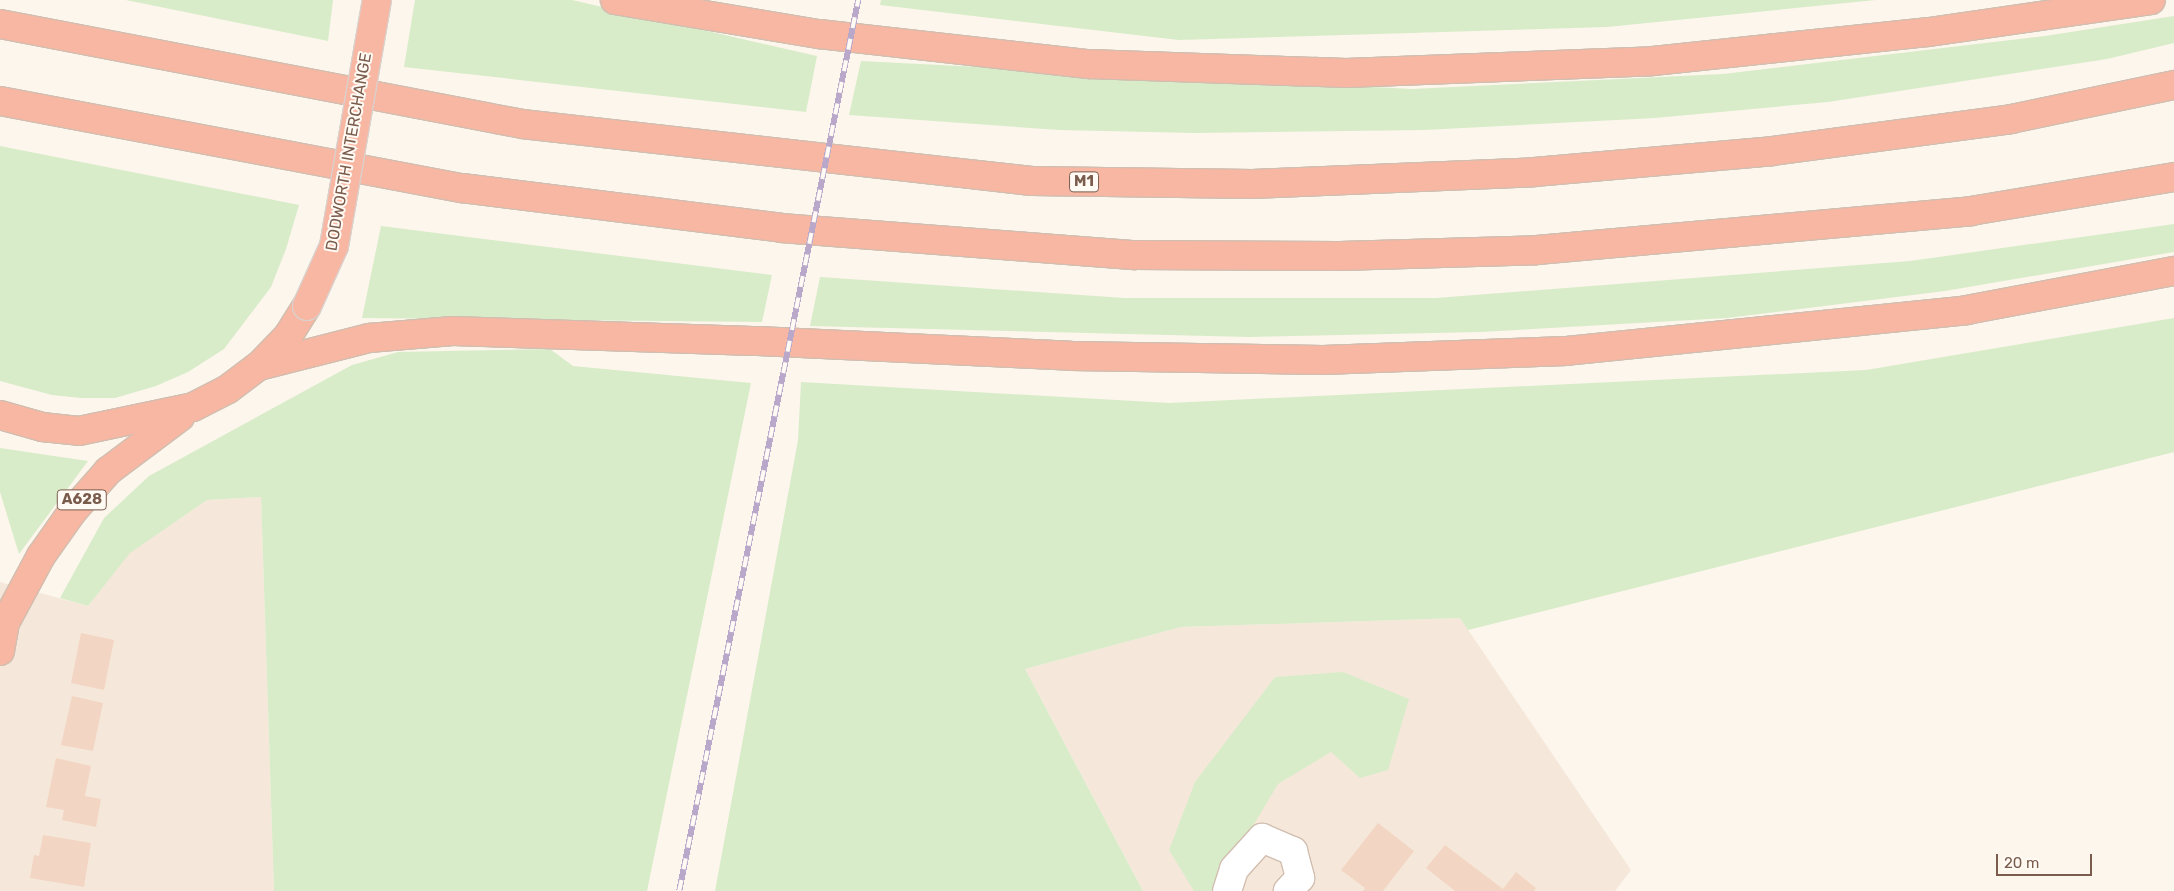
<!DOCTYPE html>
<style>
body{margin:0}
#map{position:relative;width:2174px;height:891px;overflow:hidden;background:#fdf6ec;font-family:Rubik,sans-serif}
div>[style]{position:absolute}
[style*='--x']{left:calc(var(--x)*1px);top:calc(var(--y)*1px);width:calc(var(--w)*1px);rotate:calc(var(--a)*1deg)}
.residential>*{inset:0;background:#f5e8da}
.green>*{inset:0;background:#d8ecc9}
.building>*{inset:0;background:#f3d5c3}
.roads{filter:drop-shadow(1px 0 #d1beb0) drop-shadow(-1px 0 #d1beb0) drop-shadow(0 1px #d1beb0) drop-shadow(0 -1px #d1beb0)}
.minor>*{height:28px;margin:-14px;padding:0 14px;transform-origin:14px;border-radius:14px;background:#fff}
.highway>*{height:28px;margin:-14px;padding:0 14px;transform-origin:14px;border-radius:14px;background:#f7b7a3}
.rail>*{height:5.5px;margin-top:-2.75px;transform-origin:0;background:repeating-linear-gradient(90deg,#fffaf3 0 11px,#b9a8c9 0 22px);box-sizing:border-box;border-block:1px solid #b9a8c9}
.bridges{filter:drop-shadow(1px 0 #dad1cd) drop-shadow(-1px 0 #dad1cd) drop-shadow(0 1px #dad1cd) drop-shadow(0 -1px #dad1cd)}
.highway-bridge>*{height:28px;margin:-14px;padding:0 14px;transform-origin:14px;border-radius:14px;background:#f7b7a3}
span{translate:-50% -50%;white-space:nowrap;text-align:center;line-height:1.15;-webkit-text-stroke:4px #fffaf3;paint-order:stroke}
.shield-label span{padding:1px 4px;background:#fffaf3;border:1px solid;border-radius:4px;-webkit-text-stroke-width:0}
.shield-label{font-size:15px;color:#7a5c4d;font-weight:700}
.street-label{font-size:16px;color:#7a5c4d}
.scale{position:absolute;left:1996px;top:854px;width:96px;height:22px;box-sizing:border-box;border:2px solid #7a5c4d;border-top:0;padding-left:6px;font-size:15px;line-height:18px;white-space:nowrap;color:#7a5c4d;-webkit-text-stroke:4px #fffaf3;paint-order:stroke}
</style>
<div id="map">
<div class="residential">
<i style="clip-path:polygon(261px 497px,274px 891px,0 891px,0 582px,88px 606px,129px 553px,207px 500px)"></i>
<i style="clip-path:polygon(1460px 618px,1631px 870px,1615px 891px,1143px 891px,1025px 669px,1181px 627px)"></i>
</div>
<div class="green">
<i style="clip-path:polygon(126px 0,333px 0,328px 41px)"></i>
<i style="clip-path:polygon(415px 0,572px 0,817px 56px,806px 112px,404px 67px)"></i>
<i style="clip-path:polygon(881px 0,1876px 0,1607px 27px,1179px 40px,880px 5px)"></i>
<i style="clip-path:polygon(2174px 16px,2174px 43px,2107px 59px,1828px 102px,1655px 118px,1425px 130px,1194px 133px,1059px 130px,849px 115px,861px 61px,1412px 89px,1723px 74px,2045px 36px)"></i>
<i style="clip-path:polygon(0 146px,299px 205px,286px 249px,271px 287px,224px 349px,188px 372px,156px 386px,115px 398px,81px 398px,52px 395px,0 381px)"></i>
<i style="clip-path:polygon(2174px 224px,2174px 252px,1945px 291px,1727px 318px,1481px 332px,1249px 337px,810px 326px,820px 277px,1124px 298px,1436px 298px,1910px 261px)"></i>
<i style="clip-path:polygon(381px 226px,772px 275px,762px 322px,362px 318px)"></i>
<i style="clip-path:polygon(2174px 318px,2174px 452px,1468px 630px,1460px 618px,1181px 627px,1025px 669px,1143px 891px,715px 891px,798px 440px,801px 382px,1169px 403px,1866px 370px)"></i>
<i style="clip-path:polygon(550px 349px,573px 366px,751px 383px,647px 891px,274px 891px,261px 497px,207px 500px,130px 553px,88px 606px,60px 598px,104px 518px,149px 476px,352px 365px,398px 352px)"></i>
<i style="clip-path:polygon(0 448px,88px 461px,19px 554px,0 492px)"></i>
<i style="clip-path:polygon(1343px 672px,1409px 699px,1388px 770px,1360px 778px,1331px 752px,1278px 784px,1232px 861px,1222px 891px,1194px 891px,1169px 850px,1195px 782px,1275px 677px)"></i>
</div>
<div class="building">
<i style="clip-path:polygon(81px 633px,114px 640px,104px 690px,71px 683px)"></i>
<i style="clip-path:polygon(72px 696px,103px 703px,93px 751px,61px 745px)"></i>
<i style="clip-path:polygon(56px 758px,91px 766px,85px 796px,101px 799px,96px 827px,62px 820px,64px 810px,46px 807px)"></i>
<i style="clip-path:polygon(1378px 823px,1414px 851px,1383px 891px,1363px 891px,1365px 888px,1341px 870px)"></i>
<i style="clip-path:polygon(43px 835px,91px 843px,84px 887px,30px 878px,34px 855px,39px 856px)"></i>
<i style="clip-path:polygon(1445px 845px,1503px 889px,1516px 872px,1536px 888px,1534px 891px,1455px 891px,1426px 868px)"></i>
</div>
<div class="roads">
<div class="minor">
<i style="--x:1227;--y:891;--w:23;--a:-72"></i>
<i style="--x:1234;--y:869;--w:42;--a:-47.9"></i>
<i style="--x:1262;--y:838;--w:34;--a:23"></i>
<i style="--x:1293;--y:851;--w:28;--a:75"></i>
<i style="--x:1300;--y:878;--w:18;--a:133"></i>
</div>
<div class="highway">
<i style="--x:615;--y:0;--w:207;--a:9.5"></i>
<i style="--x:819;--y:34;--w:271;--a:6.4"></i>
<i style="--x:1088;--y:64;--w:258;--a:2"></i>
<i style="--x:1346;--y:73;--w:307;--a:-2.2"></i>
<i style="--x:1653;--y:61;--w:278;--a:-6"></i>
<i style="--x:1929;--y:32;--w:224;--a:-8.2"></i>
<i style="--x:0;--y:24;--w:531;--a:10.84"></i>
<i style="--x:522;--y:124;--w:513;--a:6.38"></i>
<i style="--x:1032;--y:181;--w:220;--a:0.8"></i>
<i style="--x:1252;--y:184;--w:282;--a:-2.4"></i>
<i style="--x:1534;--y:172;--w:239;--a:-5"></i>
<i style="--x:1772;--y:151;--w:241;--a:-7.6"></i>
<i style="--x:2011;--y:119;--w:167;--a:-11.8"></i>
<i style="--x:0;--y:101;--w:470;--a:10.7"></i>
<i style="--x:462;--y:188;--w:321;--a:7.1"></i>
<i style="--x:781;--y:228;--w:355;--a:4.4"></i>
<i style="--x:1135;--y:255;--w:205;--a:0.3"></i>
<i style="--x:1340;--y:256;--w:197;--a:-1.7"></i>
<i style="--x:1537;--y:250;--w:436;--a:-5.1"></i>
<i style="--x:1971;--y:211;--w:206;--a:-9.5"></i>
<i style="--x:259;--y:366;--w:114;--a:-14.3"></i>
<i style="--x:369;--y:338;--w:84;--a:-4.8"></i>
<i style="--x:453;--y:331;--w:305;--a:1.9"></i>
<i style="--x:758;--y:341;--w:313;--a:2.7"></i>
<i style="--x:1071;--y:356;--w:252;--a:0.9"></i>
<i style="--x:1323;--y:360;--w:243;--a:-2.1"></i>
<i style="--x:1566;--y:351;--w:403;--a:-5.8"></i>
<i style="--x:1967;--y:310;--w:211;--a:-10.7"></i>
<i style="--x:0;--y:415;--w:44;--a:15.9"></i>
<i style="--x:42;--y:427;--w:37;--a:6"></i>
<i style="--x:79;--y:431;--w:116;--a:-11.9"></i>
<i style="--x:193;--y:407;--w:39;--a:-27"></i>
<i style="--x:228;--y:389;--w:39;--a:-37"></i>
<i style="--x:259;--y:366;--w:42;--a:-46"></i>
<i style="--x:288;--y:336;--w:36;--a:-58"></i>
<i style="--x:0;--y:651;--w:28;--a:-80"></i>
<i style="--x:5;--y:623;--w:76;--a:-61.8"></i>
<i style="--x:41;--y:556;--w:54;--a:-54.8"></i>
<i style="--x:72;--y:512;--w:55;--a:-48.7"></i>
<i style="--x:108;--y:471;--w:90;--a:-36.9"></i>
</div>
</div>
<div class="rail">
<i style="--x:679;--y:891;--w:909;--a:-78.64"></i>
</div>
<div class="bridges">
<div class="highway-bridge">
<i style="--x:307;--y:306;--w:66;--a:-65.8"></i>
<i style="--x:334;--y:246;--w:250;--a:-80.1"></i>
</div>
</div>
<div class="shield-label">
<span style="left:1084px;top:182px">M1</span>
<span style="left:82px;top:500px">A628</span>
</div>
<div class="street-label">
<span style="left:349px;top:152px;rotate:-80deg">DODWORTH INTERCHANGE</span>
</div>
<div class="scale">20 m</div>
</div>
